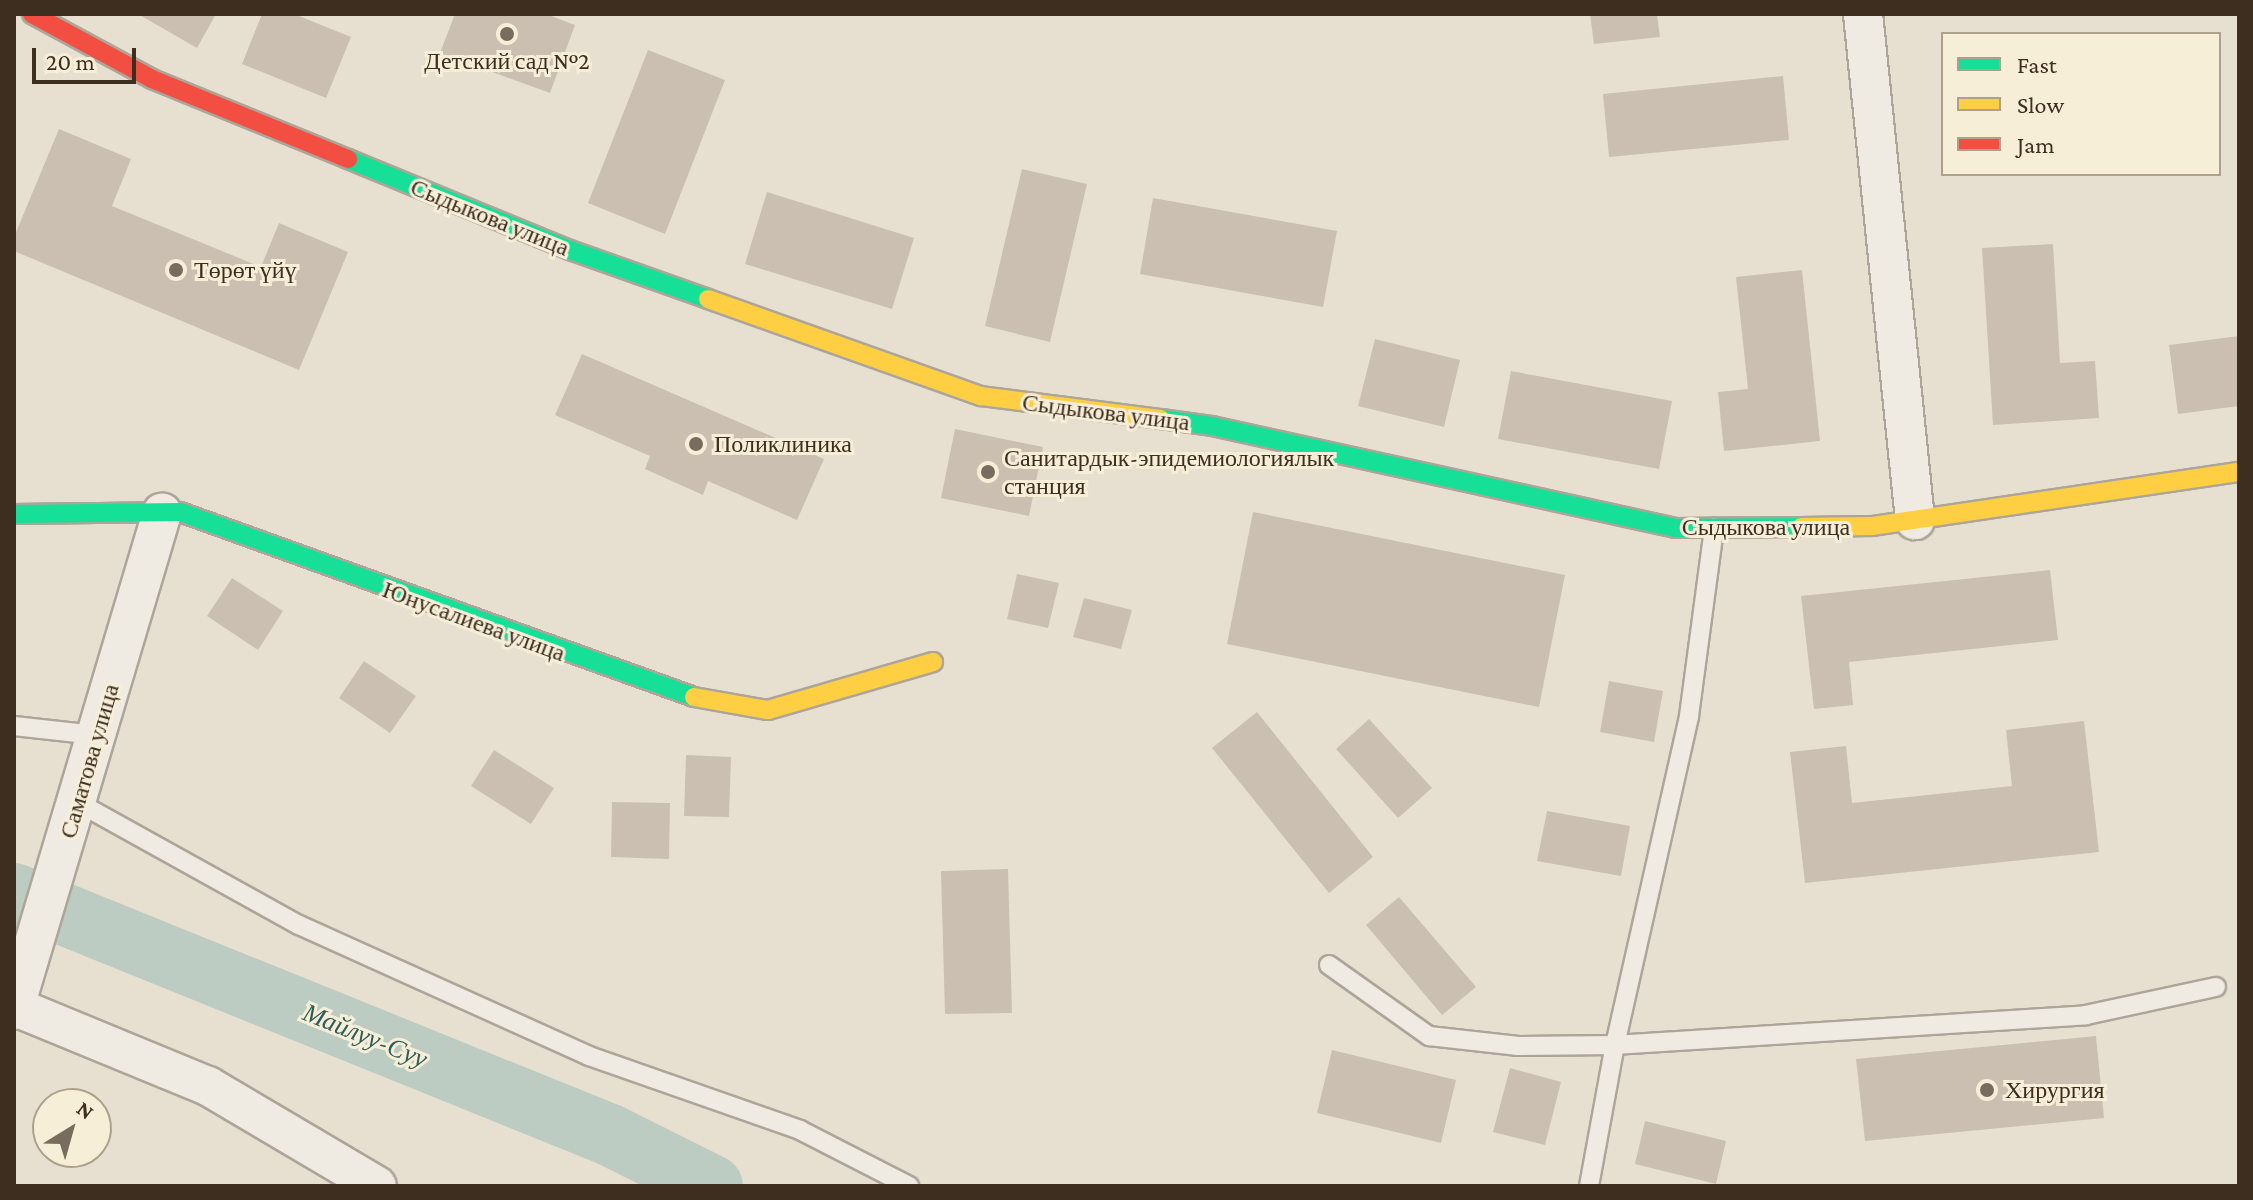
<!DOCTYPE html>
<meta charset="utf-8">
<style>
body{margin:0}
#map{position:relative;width:2253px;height:1200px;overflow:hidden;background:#e7e0d1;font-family:"Crimson Pro",serif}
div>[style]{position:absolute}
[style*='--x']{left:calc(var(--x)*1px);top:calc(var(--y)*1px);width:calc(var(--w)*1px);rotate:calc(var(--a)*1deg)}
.river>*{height:62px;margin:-31px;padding:0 31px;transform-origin:31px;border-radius:31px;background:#bcccc2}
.building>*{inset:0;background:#cbbfb2}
.roads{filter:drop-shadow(2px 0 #ada599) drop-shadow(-2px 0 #ada599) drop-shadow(0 2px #ada599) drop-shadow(0 -2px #ada599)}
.lane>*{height:18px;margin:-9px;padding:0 9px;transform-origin:9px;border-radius:9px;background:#efebe3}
.street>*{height:38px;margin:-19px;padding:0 19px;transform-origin:19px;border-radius:19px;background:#efebe3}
.fast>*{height:18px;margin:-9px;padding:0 9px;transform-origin:9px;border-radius:9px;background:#16e098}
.slow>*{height:18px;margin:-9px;padding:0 9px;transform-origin:9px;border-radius:9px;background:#ffcf43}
.jam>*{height:18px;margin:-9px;padding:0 9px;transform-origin:9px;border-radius:9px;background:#f24e42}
.dots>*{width:22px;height:22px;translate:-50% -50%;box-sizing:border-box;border:4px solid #f7eed8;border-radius:50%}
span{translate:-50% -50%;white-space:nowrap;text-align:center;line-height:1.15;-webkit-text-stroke:6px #f7eed8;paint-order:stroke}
.poi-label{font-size:24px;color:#3d2e20}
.left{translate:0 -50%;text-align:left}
.street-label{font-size:24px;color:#3d2e20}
.water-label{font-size:26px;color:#2f5d5a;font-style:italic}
.frame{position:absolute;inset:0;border:16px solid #3d2e20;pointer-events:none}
.legend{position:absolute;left:1941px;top:32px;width:280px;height:144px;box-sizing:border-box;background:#f7eed8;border:2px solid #ada18e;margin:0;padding:10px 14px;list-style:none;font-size:24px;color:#3d2e20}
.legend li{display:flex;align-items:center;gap:16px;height:40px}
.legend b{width:40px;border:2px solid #ada18e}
.north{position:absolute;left:32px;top:1088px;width:80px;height:80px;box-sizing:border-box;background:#f7eed8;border:2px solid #ada18e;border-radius:50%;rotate:37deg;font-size:22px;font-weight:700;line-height:32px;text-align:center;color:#3d2e20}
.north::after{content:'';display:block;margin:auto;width:28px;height:36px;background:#786c5e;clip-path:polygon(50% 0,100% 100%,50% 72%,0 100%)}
.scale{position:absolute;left:32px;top:48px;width:104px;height:36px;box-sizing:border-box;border:4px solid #3d2e20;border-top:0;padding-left:10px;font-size:24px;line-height:28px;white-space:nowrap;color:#3d2e20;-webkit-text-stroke:6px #f7eed8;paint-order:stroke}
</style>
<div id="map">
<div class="river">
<i style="--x:14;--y:894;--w:643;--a:22.02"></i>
<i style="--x:610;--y:1135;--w:114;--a:26.6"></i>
</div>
<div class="building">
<i style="clip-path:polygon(138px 14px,216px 14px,197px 48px)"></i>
<i style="clip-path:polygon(262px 14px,294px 14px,351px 37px,326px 98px,242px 64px)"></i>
<i style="clip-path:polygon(455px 14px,546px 14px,575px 25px,550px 93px,440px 53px)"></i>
<i style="clip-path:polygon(1590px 14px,1657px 14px,1660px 37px,1594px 44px)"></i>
<i style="clip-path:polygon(648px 50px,725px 80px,665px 234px,588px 203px)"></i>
<i style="clip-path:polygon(1783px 76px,1789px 140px,1609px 157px,1603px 94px)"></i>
<i style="clip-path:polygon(59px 129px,131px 159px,112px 206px,261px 267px,279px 223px,348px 252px,299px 370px,14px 251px,14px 237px)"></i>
<i style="clip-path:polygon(1022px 169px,1087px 184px,1050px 342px,985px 326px)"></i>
<i style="clip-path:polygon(767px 192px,914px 238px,892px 309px,745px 264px)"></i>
<i style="clip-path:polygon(1153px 198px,1337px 231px,1323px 307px,1140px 274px)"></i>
<i style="clip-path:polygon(2053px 244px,2060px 363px,2095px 361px,2099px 418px,1993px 425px,1982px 248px)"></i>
<i style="clip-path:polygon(1802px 270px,1820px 441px,1724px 451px,1718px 392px,1748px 389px,1736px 277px)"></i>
<i style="clip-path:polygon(2239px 336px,2239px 406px,2178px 414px,2169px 345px)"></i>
<i style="clip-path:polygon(1375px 339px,1460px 360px,1444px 427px,1358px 406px)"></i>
<i style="clip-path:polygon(582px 354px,824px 459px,797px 520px,708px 481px,703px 495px,645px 469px,650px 456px,555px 415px)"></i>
<i style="clip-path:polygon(1511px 371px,1672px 401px,1659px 469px,1498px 439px)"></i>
<i style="clip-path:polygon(955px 429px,1043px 447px,1029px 516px,941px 498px)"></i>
<i style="clip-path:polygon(1253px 512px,1565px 575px,1539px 707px,1227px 644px)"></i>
<i style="clip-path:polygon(2050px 570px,2058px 640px,1849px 662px,1853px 705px,1814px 709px,1801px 596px)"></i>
<i style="clip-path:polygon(1017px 574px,1059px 583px,1048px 628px,1007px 619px)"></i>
<i style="clip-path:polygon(232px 578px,283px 611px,258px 650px,207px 616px)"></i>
<i style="clip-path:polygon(1084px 598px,1132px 610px,1121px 649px,1073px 637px)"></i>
<i style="clip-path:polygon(364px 661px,416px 696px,390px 733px,339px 698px)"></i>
<i style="clip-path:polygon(1609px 681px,1663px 691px,1654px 742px,1600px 732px)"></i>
<i style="clip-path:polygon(1257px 712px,1373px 857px,1329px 893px,1212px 748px)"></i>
<i style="clip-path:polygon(1369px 719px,1432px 788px,1398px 818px,1336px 749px)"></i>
<i style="clip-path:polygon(2084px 721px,2099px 852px,1805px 883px,1790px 752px,1846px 746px,1852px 803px,2012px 786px,2006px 730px)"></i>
<i style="clip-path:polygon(494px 750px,554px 788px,531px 824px,471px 786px)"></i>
<i style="clip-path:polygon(686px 755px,731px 757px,729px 817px,684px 816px)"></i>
<i style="clip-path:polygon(612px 802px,670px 803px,669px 859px,611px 857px)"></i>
<i style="clip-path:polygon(1547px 811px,1630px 826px,1621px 876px,1537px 861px)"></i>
<i style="clip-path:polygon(1008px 869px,1012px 1013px,945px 1014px,941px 871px)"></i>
<i style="clip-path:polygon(1399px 897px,1476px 987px,1442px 1015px,1366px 925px)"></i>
<i style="clip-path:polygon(2096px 1036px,2104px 1118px,1865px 1141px,1856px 1059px)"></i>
<i style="clip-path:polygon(1332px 1050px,1456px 1080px,1441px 1143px,1317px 1113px)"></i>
<i style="clip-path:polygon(1510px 1068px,1561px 1082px,1545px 1145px,1493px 1132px)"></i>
<i style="clip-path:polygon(1645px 1121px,1726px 1141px,1716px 1184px,1635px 1164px)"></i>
</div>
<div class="roads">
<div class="lane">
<i style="--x:14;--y:726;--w:82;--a:6.3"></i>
<i style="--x:77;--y:802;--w:254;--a:29"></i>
<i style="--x:299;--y:925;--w:318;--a:24.3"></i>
<i style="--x:589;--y:1056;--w:224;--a:19.3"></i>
<i style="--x:800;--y:1130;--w:123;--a:27.2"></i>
<i style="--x:1329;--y:965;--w:123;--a:35.4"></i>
<i style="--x:1429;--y:1036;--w:90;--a:6.4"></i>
<i style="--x:1518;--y:1046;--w:97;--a:-0.6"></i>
<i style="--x:1615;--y:1045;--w:472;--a:-3.6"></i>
<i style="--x:2086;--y:1015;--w:133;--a:-12.2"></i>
<i style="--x:1589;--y:1186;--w:143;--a:-79.6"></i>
<i style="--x:1615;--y:1045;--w:337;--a:-77.3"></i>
<i style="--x:1689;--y:716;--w:190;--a:-82.4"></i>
</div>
<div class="street">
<i style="--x:1863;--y:14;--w:509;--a:84.13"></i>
<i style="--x:16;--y:1007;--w:208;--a:22.4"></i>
<i style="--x:208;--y:1086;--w:196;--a:30.6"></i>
<i style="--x:14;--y:1010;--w:519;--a:-73.42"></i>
</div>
<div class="fast">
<i style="--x:348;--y:159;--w:240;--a:22.3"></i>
<i style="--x:570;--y:250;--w:146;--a:19.5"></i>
<i style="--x:1161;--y:419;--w:51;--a:7.8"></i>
<i style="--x:1212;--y:426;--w:474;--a:12.4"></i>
<i style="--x:1675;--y:528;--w:126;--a:-0.5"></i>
<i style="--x:14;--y:514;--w:166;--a:-0.7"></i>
<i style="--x:180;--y:512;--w:546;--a:19.79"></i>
</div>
<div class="slow">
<i style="--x:708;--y:299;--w:290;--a:19.6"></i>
<i style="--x:981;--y:396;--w:181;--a:7.3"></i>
<i style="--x:1801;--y:527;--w:71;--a:-0.8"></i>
<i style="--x:1872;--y:526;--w:371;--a:-8.4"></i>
<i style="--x:694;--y:697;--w:75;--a:10"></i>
<i style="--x:768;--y:710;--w:172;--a:-16.2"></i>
</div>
<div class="jam">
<i style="--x:32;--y:14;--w:136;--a:28.4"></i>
<i style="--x:152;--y:79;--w:212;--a:22.2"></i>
</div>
</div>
<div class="dots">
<i style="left:507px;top:34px;background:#786c5e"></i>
<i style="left:176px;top:270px;background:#786c5e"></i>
<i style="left:696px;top:444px;background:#786c5e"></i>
<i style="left:988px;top:472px;background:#786c5e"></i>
<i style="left:1987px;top:1090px;background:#786c5e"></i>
</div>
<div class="poi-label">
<span style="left:507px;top:61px">Детский сад №2</span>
<span class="left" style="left:194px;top:270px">Төрөт үйү</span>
<span class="left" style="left:714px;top:444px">Поликлиника</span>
<span class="left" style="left:1004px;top:472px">Санитардык-эпидемиологиялык<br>станция</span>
<span class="left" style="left:2005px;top:1090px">Хирургия</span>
</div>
<div class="street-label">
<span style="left:490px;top:217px;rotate:22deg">Сыдыкова улица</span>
<span style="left:1106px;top:412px;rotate:7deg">Сыдыкова улица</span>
<span style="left:1766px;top:527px">Сыдыкова улица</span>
<span style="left:474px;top:621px;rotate:20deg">Юнусалиева улица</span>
<span style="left:89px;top:761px;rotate:-74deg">Саматова улица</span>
</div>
<div class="water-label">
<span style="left:365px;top:1036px;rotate:22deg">Майлуу-Суу</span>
</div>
<div class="frame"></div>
<ul class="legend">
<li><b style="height:10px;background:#16e098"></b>Fast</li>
<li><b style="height:10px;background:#ffcf43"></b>Slow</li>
<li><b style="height:10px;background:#f24e42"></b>Jam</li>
</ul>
<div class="north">N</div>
<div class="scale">20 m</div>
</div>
